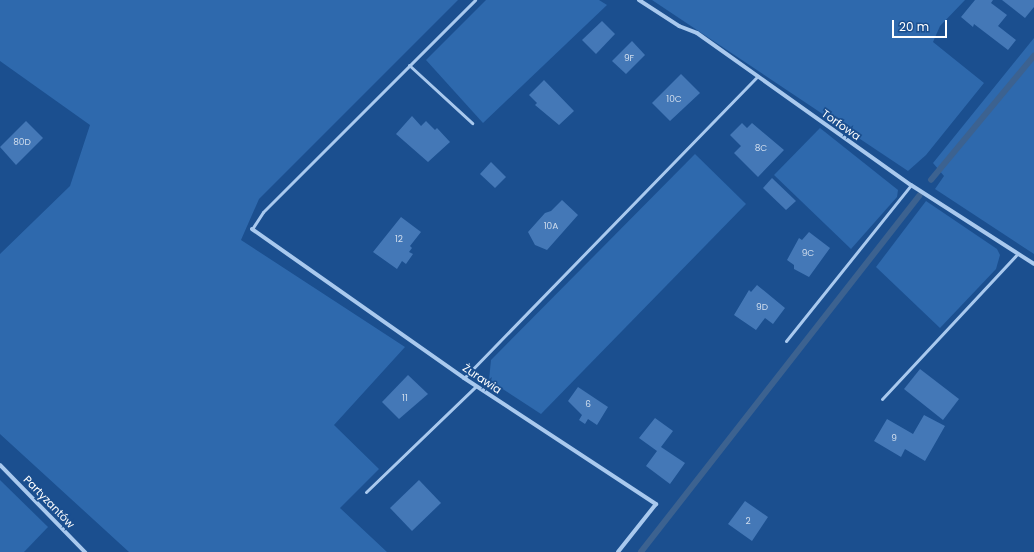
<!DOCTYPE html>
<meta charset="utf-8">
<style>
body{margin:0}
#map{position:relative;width:1034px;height:552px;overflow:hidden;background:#1b4f8f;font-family:Poppins,sans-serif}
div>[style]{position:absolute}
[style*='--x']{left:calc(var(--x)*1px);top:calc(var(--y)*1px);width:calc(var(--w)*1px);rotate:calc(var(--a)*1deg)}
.green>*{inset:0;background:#2e69ad}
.stream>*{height:5.5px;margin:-2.75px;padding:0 2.75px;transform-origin:2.75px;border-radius:2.75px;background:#3c6290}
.building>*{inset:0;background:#4478b7}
.lane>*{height:3px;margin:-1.5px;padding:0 1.5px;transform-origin:1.5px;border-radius:1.5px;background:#a9c9ee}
.street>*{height:4px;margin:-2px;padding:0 2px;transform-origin:2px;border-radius:2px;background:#a9c9ee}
span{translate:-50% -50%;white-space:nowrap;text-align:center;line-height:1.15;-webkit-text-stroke:3.5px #1b4f8f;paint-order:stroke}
.number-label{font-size:9px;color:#d0dded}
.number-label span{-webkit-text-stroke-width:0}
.street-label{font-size:11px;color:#fff}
.scale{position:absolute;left:892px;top:20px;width:55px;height:18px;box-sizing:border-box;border:2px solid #fff;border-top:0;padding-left:5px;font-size:12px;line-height:14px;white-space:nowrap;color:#fff;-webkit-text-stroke:3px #1b4f8f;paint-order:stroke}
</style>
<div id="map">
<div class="green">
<i style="clip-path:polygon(0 0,458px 0,259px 199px,241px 240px,405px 347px,334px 425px,379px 469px,340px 508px,387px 552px,129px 552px,0 434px,0 254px,70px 186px,90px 125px,0 61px)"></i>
<i style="clip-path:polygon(486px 0,599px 0,607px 5px,483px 123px,426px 60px)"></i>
<i style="clip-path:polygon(652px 0,965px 0,940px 26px,933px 42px,984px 83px,926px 155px,908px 171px)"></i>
<i style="clip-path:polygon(1034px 38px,1034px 254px,935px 189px,944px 176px,933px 163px)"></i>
<i style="clip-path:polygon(820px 128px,898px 190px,897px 197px,851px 249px,774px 175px)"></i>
<i style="clip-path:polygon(695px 154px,746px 204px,541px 414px,489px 380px,491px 360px)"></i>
<i style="clip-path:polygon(926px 201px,997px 249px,1000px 255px,996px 269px,940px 328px,876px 267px)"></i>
<i style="clip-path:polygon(0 480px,48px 527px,24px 552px,0 552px)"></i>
</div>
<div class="stream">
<i style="--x:931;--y:180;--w:161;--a:-50.3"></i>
<i style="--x:641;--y:552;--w:452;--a:-52"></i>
</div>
<div class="building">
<i style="clip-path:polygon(975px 0,993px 0,991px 3px,1007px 15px,998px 26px,1016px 40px,1008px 50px,974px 24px,973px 27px,961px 17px)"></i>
<i style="clip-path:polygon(1002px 0,1034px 0,1034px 7px,1025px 18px)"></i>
<i style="clip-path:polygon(602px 21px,615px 34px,596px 54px,582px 40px)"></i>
<i style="clip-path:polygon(632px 41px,645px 55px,626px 74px,612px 61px)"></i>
<i style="clip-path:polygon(681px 74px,700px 93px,670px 121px,652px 103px)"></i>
<i style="clip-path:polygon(544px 80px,574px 111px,559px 125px,535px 105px,537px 103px,529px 95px)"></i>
<i style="clip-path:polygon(412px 116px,421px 126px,426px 121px,435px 130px,437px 128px,450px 142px,428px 162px,396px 134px)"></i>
<i style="clip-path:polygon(26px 121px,43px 138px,16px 165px,0 147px)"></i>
<i style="clip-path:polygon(742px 123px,747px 128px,752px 123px,784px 150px,758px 177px,734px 153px,741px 146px,730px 135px)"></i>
<i style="clip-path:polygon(491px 162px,506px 177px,495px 188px,480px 174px)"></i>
<i style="clip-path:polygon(772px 178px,796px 201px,786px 210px,763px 188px)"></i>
<i style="clip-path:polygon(562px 200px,578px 215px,547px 250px,535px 245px,528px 232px,545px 213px,551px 211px)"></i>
<i style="clip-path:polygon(401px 217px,421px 232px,410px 246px,412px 248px,409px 252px,413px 254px,406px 264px,402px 261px,397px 269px,373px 252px)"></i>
<i style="clip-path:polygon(809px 232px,830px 248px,809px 277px,794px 269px,794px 265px,787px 260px,799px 238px,802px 240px)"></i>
<i style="clip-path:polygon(757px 285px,785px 308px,773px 324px,765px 318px,756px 330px,734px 315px,749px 290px,751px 292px)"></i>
<i style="clip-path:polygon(920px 369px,959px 399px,943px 420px,904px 389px)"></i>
<i style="clip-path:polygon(408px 375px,428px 394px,399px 419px,382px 402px)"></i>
<i style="clip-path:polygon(578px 387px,608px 407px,597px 425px,588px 419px,585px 424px,579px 420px,582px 415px,568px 401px)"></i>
<i style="clip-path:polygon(924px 415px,945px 426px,925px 461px,905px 449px,901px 457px,874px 441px,887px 419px,913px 434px)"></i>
<i style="clip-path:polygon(655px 418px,673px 431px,661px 447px,685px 463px,670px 484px,646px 466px,657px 451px,639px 438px)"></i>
<i style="clip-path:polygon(419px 480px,441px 503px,412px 531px,390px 508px)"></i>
<i style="clip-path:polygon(745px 501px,768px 517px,752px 541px,728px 524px)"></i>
</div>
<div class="lane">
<i style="--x:409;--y:65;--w:86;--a:42.6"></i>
<i style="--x:252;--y:229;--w:20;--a:-57"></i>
<i style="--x:263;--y:212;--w:300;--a:-45"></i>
<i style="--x:786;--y:341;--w:200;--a:-51.3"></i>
<i style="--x:464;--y:378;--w:421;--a:-45.8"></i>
<i style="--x:882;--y:399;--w:198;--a:-47"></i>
<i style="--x:366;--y:492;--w:153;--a:-43.9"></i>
</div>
<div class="street">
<i style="--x:639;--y:0;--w:48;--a:33"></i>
<i style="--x:679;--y:26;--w:19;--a:21"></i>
<i style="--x:697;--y:33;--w:262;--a:35.4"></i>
<i style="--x:911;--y:185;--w:146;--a:32.7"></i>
<i style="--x:252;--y:229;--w:259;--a:35.1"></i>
<i style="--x:464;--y:378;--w:230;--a:33.3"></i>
<i style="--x:656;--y:504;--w:61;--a:128.4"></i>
<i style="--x:0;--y:465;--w:122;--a:45.7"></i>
</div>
<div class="number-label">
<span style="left:629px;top:58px">9F</span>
<span style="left:674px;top:99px">10C</span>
<span style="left:22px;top:142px">80D</span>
<span style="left:761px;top:148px">8C</span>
<span style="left:551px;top:226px">10A</span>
<span style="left:399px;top:239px">12</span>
<span style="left:808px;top:253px">9C</span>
<span style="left:762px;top:307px">9D</span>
<span style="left:405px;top:398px">11</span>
<span style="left:588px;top:404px">6</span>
<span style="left:894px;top:438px">9</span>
<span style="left:748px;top:521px">2</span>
</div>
<div class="street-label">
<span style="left:841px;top:125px;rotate:35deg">Torfowa</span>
<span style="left:482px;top:379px;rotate:34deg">Żurawia</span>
<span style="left:49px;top:502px;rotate:46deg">Partyzantów</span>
</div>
<div class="scale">20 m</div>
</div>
